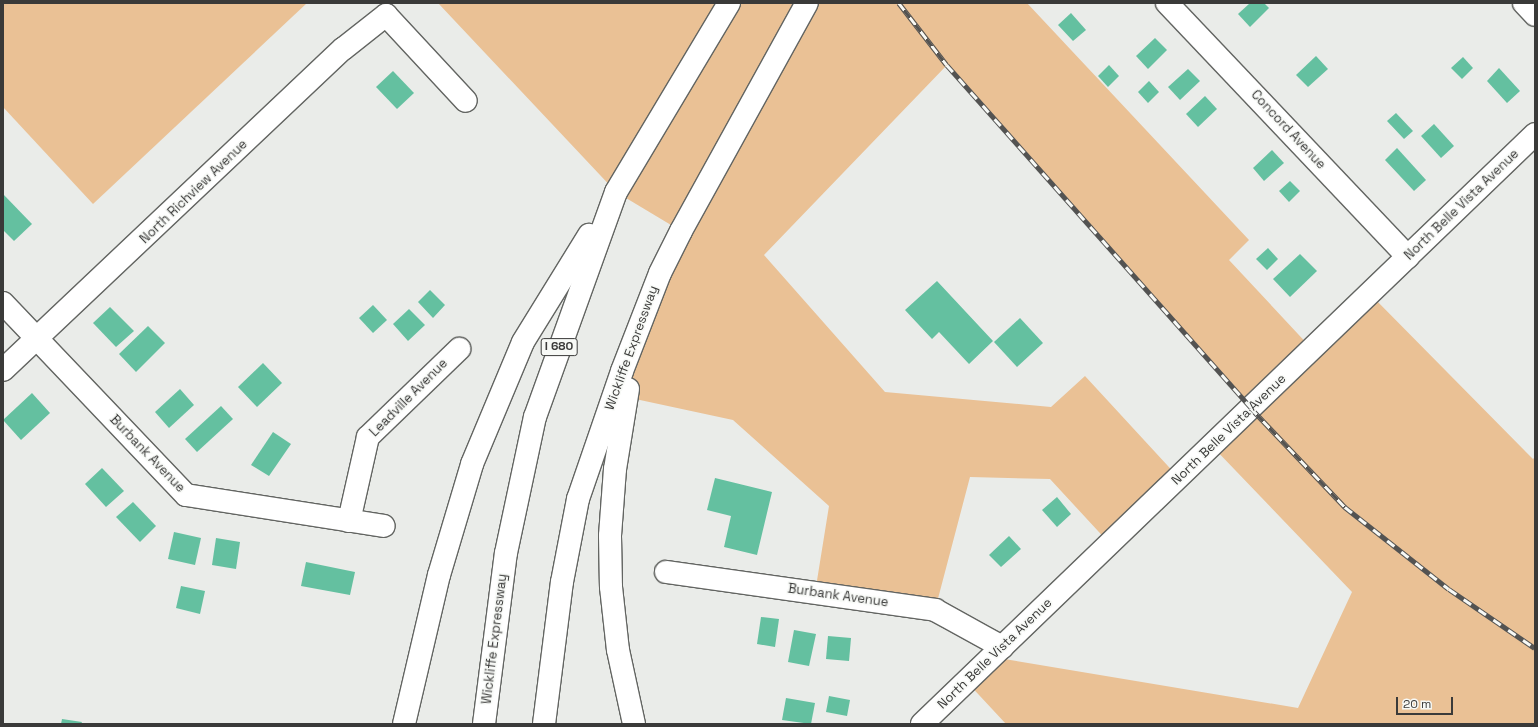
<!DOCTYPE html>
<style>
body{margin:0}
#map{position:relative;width:1538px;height:727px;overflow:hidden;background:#eaece9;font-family:"Space Grotesk",sans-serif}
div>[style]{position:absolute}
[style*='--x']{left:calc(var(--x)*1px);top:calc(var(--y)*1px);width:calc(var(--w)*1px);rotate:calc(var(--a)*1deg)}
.green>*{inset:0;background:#eac195}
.building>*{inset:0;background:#64c0a0}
.roads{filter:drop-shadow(1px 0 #636562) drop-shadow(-1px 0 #636562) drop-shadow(0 1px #636562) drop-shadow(0 -1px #636562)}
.minor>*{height:22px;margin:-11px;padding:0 11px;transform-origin:11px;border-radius:11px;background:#fff}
.highway>*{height:22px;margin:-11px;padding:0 11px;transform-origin:11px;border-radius:11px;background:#fff}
.rail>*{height:4.5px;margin-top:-2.25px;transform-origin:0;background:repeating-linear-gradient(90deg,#f7f9f6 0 9px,#535352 0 18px);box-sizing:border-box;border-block:1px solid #535352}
span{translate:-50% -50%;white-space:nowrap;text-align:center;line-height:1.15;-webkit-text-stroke:3px #f7f9f6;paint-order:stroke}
.shield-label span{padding:1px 3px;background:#f7f9f6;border:1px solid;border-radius:3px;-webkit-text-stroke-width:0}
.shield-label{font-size:12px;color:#3a3a39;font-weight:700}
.street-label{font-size:13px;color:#3a3a39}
.frame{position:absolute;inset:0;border:4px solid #3a3a39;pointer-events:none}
.scale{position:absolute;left:1396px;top:697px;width:57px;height:18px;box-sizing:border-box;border:2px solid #3a3a39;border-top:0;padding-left:5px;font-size:12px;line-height:14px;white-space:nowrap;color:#3a3a39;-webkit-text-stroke:3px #f7f9f6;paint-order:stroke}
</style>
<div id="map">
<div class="green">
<i style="clip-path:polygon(3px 3px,307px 3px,93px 204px,3px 107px)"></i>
<i style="clip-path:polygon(438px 3px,1027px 3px,1249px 240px,1229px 260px,1312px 349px,1370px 294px,1533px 459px,1535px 457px,1535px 724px,1006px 724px,966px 681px,992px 657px,1298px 708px,1352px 592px,1212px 446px,1251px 408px,947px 65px,764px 255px,885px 392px,1051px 407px,1085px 376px,1179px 478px,1110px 544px,1050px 479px,970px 477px,935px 610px,815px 593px,829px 506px,733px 420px,626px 397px,637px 334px,681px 231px,616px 192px)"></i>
</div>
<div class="building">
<i style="clip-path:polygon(1250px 3px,1264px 3px,1269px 8px,1250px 27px,1238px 14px)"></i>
<i style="clip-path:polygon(1071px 13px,1086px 30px,1073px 41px,1058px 25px)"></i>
<i style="clip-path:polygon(1155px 38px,1167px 50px,1148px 69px,1136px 56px)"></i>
<i style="clip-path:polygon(1316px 56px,1328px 69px,1308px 87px,1296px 75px)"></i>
<i style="clip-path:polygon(1463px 57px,1473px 68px,1462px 79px,1451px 68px)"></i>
<i style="clip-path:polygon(1109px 65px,1119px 76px,1108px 87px,1098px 76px)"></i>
<i style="clip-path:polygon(1499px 68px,1520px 91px,1507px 103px,1487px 81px)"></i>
<i style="clip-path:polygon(1188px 69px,1200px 81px,1180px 100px,1168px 87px)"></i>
<i style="clip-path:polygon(393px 71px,414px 93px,397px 109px,376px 87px)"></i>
<i style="clip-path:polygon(1149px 81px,1159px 92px,1148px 103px,1138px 92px)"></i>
<i style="clip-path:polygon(1205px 96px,1217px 109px,1198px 127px,1186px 114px)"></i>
<i style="clip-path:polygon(1396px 113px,1413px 131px,1404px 139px,1387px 121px)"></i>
<i style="clip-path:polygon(1434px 124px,1454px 146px,1441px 158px,1421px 136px)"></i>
<i style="clip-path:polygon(1397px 148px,1426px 180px,1414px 191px,1385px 160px)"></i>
<i style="clip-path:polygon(1272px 150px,1284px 163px,1264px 181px,1253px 168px)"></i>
<i style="clip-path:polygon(1290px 181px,1300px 191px,1289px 202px,1279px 191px)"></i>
<i style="clip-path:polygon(3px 194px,32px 224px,14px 241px,3px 230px)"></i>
<i style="clip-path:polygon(1268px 248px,1278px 259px,1267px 270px,1256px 259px)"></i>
<i style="clip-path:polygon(1300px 254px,1317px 271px,1290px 297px,1273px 279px)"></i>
<i style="clip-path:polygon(937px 281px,993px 341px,969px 364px,939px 332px,932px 339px,905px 310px)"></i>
<i style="clip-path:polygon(430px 290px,445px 305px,433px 318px,418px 302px)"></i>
<i style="clip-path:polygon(373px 305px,387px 320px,373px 333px,359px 318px)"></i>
<i style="clip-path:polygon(110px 307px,134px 331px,116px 347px,93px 323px)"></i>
<i style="clip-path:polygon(409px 309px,425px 325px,408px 341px,393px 324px)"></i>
<i style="clip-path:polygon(1020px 318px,1043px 343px,1017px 367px,994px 342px)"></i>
<i style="clip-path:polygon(148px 326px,165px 343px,136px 372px,119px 354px)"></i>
<i style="clip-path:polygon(263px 363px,282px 383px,257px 407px,238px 387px)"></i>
<i style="clip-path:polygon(180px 389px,194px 405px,169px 428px,155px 412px)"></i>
<i style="clip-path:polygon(32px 393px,50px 413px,21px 440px,3px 420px)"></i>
<i style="clip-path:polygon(221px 406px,233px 419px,197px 452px,185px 439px)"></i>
<i style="clip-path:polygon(273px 432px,291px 444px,269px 476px,251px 465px)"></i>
<i style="clip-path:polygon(102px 468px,124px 491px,106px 507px,85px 484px)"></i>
<i style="clip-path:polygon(715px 478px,772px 492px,757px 555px,724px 547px,731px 516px,707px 510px)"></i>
<i style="clip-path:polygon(1057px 497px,1071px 514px,1057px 527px,1042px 510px)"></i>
<i style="clip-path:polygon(133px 502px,156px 526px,140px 542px,116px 517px)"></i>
<i style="clip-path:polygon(174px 532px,201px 538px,195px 565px,168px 559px)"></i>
<i style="clip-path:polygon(1009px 536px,1021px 549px,1001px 567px,989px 555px)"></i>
<i style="clip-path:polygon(216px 538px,240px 542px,236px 569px,212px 565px)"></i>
<i style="clip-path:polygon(306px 562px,355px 572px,350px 595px,301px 586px)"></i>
<i style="clip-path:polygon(181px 586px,205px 591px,200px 614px,176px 608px)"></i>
<i style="clip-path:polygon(761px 617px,779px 619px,775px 647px,757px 644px)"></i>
<i style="clip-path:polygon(794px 630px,816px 634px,809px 666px,788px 662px)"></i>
<i style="clip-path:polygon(828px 636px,851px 638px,849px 661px,826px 659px)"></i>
<i style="clip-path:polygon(829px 696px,850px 700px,847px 716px,826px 712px)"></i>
<i style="clip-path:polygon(786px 698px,815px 703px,811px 724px,782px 720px)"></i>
<i style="clip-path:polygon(62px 719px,82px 722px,81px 724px,61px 724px)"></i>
</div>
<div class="roads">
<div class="minor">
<i style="--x:1167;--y:3;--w:350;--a:46.5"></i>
<i style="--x:1524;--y:3;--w:16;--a:47"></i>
<i style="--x:3;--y:303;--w:265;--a:46.4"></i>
<i style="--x:186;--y:495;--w:200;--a:8.9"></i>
<i style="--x:3;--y:370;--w:468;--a:-43.4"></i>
<i style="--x:343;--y:49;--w:55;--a:-38.3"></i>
<i style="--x:386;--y:15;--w:117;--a:47.1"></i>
<i style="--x:349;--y:521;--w:86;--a:-77.3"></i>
<i style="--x:368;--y:437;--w:127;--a:-44"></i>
<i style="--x:666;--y:572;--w:272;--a:8"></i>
<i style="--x:935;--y:610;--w:77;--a:28.9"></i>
<i style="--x:922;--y:724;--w:851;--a:-43.9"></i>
</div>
<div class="highway">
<i style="--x:628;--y:389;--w:81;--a:99.2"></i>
<i style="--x:615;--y:469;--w:67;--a:94.3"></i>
<i style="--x:610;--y:536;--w:51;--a:88.9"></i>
<i style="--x:611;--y:587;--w:63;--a:83.7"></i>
<i style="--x:618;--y:650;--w:76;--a:77.8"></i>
<i style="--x:404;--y:724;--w:153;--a:-76.8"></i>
<i style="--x:439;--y:575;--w:116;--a:-73.4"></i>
<i style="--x:472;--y:464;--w:132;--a:-67.3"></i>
<i style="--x:523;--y:342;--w:126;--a:-58.3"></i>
<i style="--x:484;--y:724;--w:172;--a:-82.7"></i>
<i style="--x:506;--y:553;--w:139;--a:-78"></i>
<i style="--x:535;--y:417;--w:239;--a:-70.2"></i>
<i style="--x:616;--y:192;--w:220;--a:-59.1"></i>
<i style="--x:544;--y:724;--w:143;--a:-82.8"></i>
<i style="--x:562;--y:582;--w:85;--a:-79.1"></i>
<i style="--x:578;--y:499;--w:135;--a:-71"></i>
<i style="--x:622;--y:371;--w:105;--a:-68.8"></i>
<i style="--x:660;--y:273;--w:47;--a:-63.4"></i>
<i style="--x:681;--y:231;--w:260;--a:-61.1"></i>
</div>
</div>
<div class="rail">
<i style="--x:899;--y:3;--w:78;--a:52.3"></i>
<i style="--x:947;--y:65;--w:458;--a:48.4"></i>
<i style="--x:1251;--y:408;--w:137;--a:46.5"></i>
<i style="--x:1345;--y:507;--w:132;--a:38.3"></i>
<i style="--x:1449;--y:589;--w:104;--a:34.5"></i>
</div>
<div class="shield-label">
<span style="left:559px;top:347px">I 680</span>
</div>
<div class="street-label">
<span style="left:1288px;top:130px;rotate:47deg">Concord Avenue</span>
<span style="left:194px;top:192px;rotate:-44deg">North Richview Avenue</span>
<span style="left:1462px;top:205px;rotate:-44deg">North Belle Vista Avenue</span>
<span style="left:632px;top:348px;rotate:-70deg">Wickliffe Expressway</span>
<span style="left:409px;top:398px;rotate:-45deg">Leadville Avenue</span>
<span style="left:1229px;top:430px;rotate:-44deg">North Belle Vista Avenue</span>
<span style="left:147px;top:454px;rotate:46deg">Burbank Avenue</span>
<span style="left:838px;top:596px;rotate:8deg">Burbank Avenue</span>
<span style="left:495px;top:639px;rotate:-83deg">Wickliffe Expressway</span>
<span style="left:995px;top:654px;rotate:-44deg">North Belle Vista Avenue</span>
</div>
<div class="frame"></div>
<div class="scale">20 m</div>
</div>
